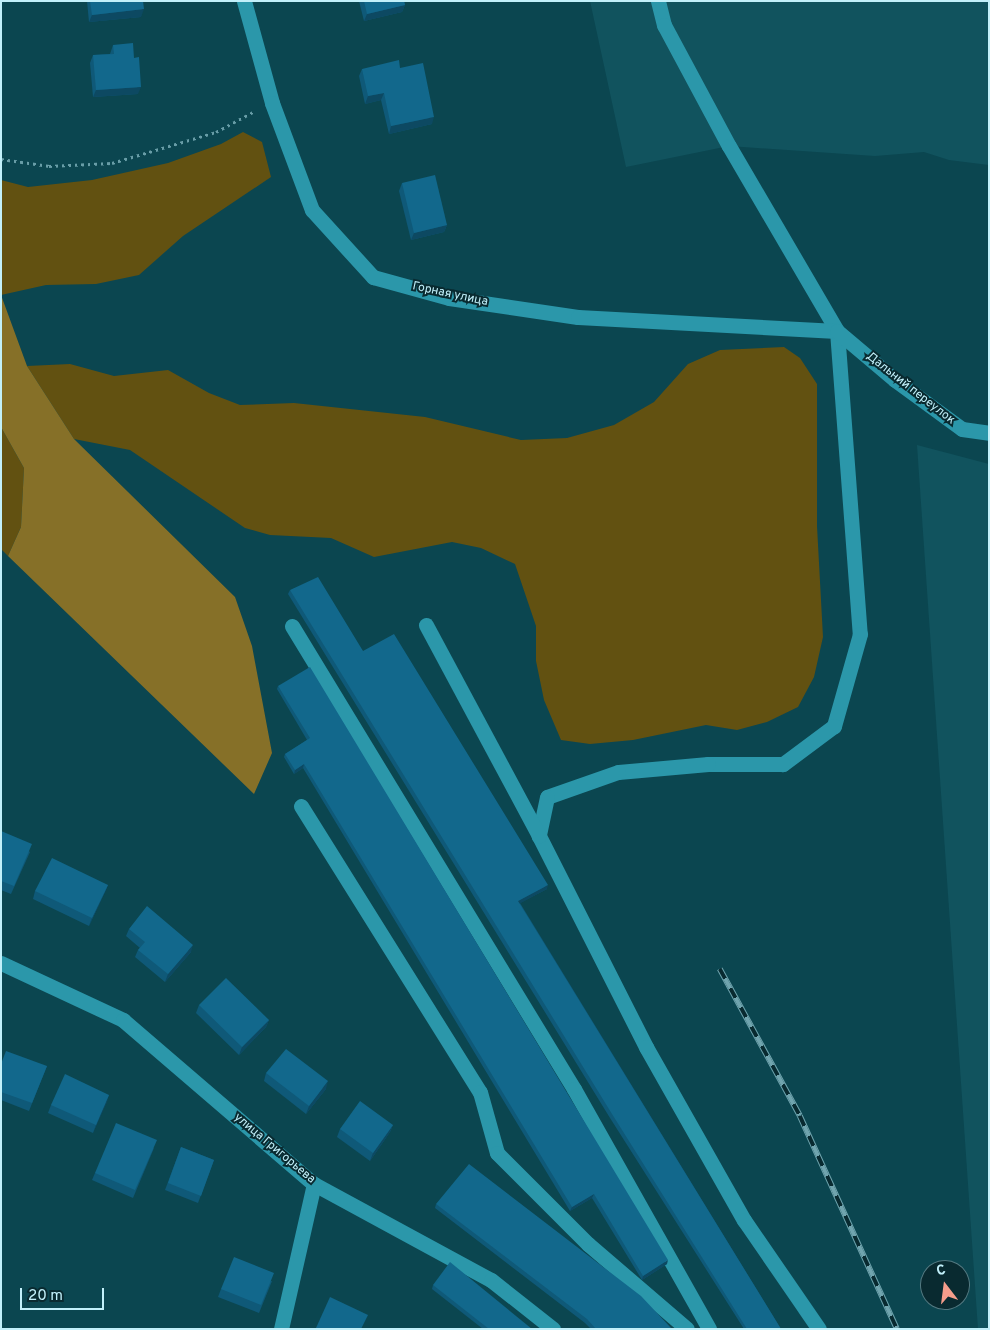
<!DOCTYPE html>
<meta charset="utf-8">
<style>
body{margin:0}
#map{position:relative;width:990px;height:1330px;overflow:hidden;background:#0b4650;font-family:Overpass,sans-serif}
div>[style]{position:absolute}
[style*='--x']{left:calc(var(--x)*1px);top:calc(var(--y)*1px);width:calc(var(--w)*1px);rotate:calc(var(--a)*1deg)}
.built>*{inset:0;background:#11535e}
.green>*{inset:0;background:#625111}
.forest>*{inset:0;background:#867028}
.path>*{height:3px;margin-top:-1.5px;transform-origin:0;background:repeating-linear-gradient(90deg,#689da7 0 2.5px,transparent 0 6.5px)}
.lane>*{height:15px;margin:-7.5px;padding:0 7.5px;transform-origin:7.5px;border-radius:7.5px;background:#2b97aa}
.street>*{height:15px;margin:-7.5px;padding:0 7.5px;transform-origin:7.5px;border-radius:7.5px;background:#2b97aa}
.rail>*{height:5.5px;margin-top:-2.75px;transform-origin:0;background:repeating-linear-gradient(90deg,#092a30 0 11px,#70a4ae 0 22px);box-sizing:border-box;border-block:1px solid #70a4ae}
.wall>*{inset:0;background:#0f5978}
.shaded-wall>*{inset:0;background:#0d4962}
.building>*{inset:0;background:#12688c}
span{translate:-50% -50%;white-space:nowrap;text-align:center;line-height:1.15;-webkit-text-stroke:4px #092a30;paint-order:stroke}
.street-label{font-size:12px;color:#c2f0fa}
.frame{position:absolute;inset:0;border:2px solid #c2f0fa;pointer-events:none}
.north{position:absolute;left:920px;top:1260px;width:50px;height:50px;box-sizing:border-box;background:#092a30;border:1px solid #537981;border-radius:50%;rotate:345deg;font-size:14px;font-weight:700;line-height:20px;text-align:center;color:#c2f0fa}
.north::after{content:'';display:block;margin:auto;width:18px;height:22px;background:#f49d8b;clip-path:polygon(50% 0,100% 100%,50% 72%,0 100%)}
.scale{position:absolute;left:20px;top:1288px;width:84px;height:22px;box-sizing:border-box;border:2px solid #c2f0fa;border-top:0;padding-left:6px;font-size:15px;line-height:18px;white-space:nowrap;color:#c2f0fa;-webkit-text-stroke:4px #092a30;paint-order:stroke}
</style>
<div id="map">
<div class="built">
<i style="clip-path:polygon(590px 1px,989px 1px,989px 165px,949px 160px,924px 152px,875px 156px,729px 146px,626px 167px)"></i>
<i style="clip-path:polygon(917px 445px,989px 464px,989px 1329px,978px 1329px)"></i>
</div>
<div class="green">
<i style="clip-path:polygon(243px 132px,262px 142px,271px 177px,183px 236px,139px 275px,96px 284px,46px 285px,1px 295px,1px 180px,28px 187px,92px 180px,168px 163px,221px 144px)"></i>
<i style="clip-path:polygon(784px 347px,800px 358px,817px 384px,817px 526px,823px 637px,814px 677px,798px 707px,767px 722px,737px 730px,706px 725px,633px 740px,590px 744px,561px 740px,544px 700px,536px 661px,536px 626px,515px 564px,481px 548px,452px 542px,374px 557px,331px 538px,270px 535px,245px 528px,130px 450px,74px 439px,27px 366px,70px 364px,114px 376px,168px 370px,209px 393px,240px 405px,294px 403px,425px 417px,521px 440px,567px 438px,614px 425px,654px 402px,688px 364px,720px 350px)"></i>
<i style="clip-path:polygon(1px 427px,24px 468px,21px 527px,8px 556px,1px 549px)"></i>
</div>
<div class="forest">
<i style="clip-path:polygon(1px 295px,27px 366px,74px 439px,235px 597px,252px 646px,272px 753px,254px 794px,8px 556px,21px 527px,24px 468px,1px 427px)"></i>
</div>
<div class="path">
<i style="--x:1;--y:159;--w:49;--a:8.3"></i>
<i style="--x:49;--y:166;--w:63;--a:-2.7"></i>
<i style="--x:112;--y:163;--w:109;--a:-16.6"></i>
<i style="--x:216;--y:132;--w:42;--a:-28.4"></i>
</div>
<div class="lane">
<i style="--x:658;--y:1;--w:25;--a:76"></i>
<i style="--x:664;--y:25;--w:137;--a:61.8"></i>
<i style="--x:729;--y:146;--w:214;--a:59.7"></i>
<i style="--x:837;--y:331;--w:304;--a:85.7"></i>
<i style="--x:860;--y:634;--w:96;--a:105.8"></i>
<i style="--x:834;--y:726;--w:64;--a:143.3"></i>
<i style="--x:783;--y:764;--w:75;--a:180"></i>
<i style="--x:708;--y:764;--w:90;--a:174.9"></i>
<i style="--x:618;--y:772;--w:75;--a:160.6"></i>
<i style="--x:547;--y:797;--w:40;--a:102"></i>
<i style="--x:539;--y:836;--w:237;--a:63.1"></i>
<i style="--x:646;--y:1047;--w:199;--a:60.5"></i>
<i style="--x:744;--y:1220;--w:132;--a:55.5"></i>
<i style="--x:426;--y:625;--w:239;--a:61.8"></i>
<i style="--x:292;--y:626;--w:542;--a:58.66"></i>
<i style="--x:574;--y:1089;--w:275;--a:60.6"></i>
<i style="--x:301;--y:806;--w:337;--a:58"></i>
<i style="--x:480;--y:1092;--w:63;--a:74.4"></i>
<i style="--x:497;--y:1153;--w:129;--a:45"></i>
<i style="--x:588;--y:1244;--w:130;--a:40.6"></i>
<i style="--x:1;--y:963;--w:135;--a:25"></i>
<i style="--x:123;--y:1020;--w:252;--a:40.7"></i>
<i style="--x:314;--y:1184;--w:201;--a:28.5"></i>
<i style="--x:491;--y:1280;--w:79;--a:38.3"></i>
<i style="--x:281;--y:1329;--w:149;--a:-77.2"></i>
</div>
<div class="street">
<i style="--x:244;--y:1;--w:106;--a:74.6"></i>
<i style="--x:272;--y:103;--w:114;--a:69.5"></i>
<i style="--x:312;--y:210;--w:91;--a:47.7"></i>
<i style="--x:373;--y:277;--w:79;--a:15.4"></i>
<i style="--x:449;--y:298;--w:130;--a:8.4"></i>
<i style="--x:578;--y:317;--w:259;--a:3.1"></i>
<i style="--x:837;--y:331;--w:76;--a:40.2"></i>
<i style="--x:895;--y:380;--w:83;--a:36.2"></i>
<i style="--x:962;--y:429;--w:27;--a:8"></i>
</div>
<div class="rail">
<i style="--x:720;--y:969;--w:167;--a:61.4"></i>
<i style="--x:800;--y:1116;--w:234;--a:65.5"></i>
</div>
<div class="wall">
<i style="clip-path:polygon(87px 1px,143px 1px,141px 17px,89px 22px)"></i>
<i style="clip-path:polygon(359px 1px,404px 1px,405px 5px,402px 12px,364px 21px)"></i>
<i style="clip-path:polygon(113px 45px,134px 58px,138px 94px,93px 97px,90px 63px,93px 55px,110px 54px)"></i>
<i style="clip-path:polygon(400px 68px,432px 124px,389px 134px,381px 100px,365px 104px,359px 76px,362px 69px)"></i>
<i style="clip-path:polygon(402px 183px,447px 225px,444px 232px,411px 240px,399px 191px)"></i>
<i style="clip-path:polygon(290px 590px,363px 651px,547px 889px,520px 903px,781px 1329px,744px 1329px,610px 1118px,288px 594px)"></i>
<i style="clip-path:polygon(278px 686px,667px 1264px,642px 1280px,592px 1198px,570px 1211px,303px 768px,294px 774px,284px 757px,285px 754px,307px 740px,277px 689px)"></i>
<i style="clip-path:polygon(1px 831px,30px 852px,11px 894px,1px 890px)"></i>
<i style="clip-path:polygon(108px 885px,105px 892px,89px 926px,33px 899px,35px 891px)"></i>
<i style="clip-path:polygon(129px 929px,191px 952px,165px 982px,135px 957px,138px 950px,140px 948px,126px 936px)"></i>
<i style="clip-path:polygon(199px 1005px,269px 1020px,266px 1027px,239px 1055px,196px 1013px)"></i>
<i style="clip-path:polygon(1px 1064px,47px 1066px,29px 1111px,1px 1100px)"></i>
<i style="clip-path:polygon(266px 1073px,326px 1089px,306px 1114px,264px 1081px)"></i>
<i style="clip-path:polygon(109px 1095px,93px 1133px,48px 1113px,51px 1105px)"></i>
<i style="clip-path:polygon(393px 1125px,390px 1132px,370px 1161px,337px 1137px,340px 1129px)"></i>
<i style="clip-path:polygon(181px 1147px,214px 1160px,198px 1203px,165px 1190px)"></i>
<i style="clip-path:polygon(154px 1148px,133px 1198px,92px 1180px,95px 1173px)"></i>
<i style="clip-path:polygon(436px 1204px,672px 1329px,591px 1329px,585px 1323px,435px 1208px)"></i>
<i style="clip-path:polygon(272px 1281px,259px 1313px,218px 1297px,221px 1289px)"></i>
<i style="clip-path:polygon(433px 1285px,532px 1329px,483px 1329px,432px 1289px)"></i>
</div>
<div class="shaded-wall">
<i style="clip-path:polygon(405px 5px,402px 12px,364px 21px,367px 14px)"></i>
<i style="clip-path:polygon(144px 9px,141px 17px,89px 22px,92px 15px)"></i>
<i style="clip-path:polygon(141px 87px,138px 94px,93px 97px,96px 90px)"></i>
<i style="clip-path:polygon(384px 93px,381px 100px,365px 104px,368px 96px)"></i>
<i style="clip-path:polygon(434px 117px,432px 124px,389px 134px,391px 126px)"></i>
<i style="clip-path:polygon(447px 225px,444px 232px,411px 240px,414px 233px)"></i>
<i style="clip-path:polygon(304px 764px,303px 768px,294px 774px,295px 770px)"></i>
<i style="clip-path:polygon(108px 885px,105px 892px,89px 926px,92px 918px)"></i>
<i style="clip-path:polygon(548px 885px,547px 889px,517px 905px,518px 901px)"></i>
<i style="clip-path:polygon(193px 945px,191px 952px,165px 982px,168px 974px)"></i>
<i style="clip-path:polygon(269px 1020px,266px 1027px,239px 1055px,242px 1047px)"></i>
<i style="clip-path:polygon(328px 1081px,326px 1089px,306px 1114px,309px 1106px)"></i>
<i style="clip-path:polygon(109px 1095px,107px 1102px,93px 1133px,96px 1125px)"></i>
<i style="clip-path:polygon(393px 1125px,390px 1132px,370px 1161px,373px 1153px)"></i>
<i style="clip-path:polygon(594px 1194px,592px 1198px,570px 1211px,572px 1207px)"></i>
<i style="clip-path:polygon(668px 1260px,667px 1264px,642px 1280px,643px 1276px)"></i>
</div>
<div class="building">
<i style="clip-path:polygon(90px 1px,143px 1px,144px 9px,92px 15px)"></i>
<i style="clip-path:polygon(364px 1px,404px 1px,405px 5px,367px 14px)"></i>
<i style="clip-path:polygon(133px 43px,134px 58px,139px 57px,141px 87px,96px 90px,93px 55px,114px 54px,113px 45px)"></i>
<i style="clip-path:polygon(399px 60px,400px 68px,423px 63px,434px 117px,391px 126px,384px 93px,368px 96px,362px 69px)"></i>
<i style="clip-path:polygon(435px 175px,447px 225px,414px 233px,402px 183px)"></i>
<i style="clip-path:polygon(318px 577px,363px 651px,394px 634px,548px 885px,518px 901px,781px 1329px,747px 1329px,612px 1114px,290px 590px)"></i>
<i style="clip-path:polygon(310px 667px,668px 1260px,643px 1276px,594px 1194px,572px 1207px,304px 764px,295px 770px,285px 754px,310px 738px,278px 686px)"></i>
<i style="clip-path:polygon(1px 831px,32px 844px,14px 886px,1px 881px)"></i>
<i style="clip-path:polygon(52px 858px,108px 885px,92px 918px,35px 891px)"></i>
<i style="clip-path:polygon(147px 906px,193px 945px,168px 974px,138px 950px,145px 942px,129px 929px)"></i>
<i style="clip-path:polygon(226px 978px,269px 1020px,242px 1047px,199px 1005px)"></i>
<i style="clip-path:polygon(286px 1049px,328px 1081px,309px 1106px,266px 1073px)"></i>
<i style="clip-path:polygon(6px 1051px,47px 1066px,32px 1103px,1px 1092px,1px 1064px)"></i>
<i style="clip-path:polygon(65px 1074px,109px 1095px,96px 1125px,51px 1105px)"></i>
<i style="clip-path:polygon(360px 1101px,393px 1125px,373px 1153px,340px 1129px)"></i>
<i style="clip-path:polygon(116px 1123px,157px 1140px,135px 1190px,95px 1173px)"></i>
<i style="clip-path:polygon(181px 1147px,214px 1160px,201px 1196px,168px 1183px)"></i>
<i style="clip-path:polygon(469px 1164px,641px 1296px,672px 1329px,596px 1329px,587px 1319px,436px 1204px)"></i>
<i style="clip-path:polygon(234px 1257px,274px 1273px,261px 1305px,221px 1289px)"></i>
<i style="clip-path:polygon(450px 1262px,532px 1329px,489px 1329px,433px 1285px)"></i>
<i style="clip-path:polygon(330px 1297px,368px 1315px,361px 1329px,316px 1328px)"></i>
</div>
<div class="street-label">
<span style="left:450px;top:295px;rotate:12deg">Горная улица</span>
<span style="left:910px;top:389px;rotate:38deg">Дальний переулок</span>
<span style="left:274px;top:1149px;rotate:40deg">улица Григорьева</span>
</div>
<div class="frame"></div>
<div class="north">С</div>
<div class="scale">20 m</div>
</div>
